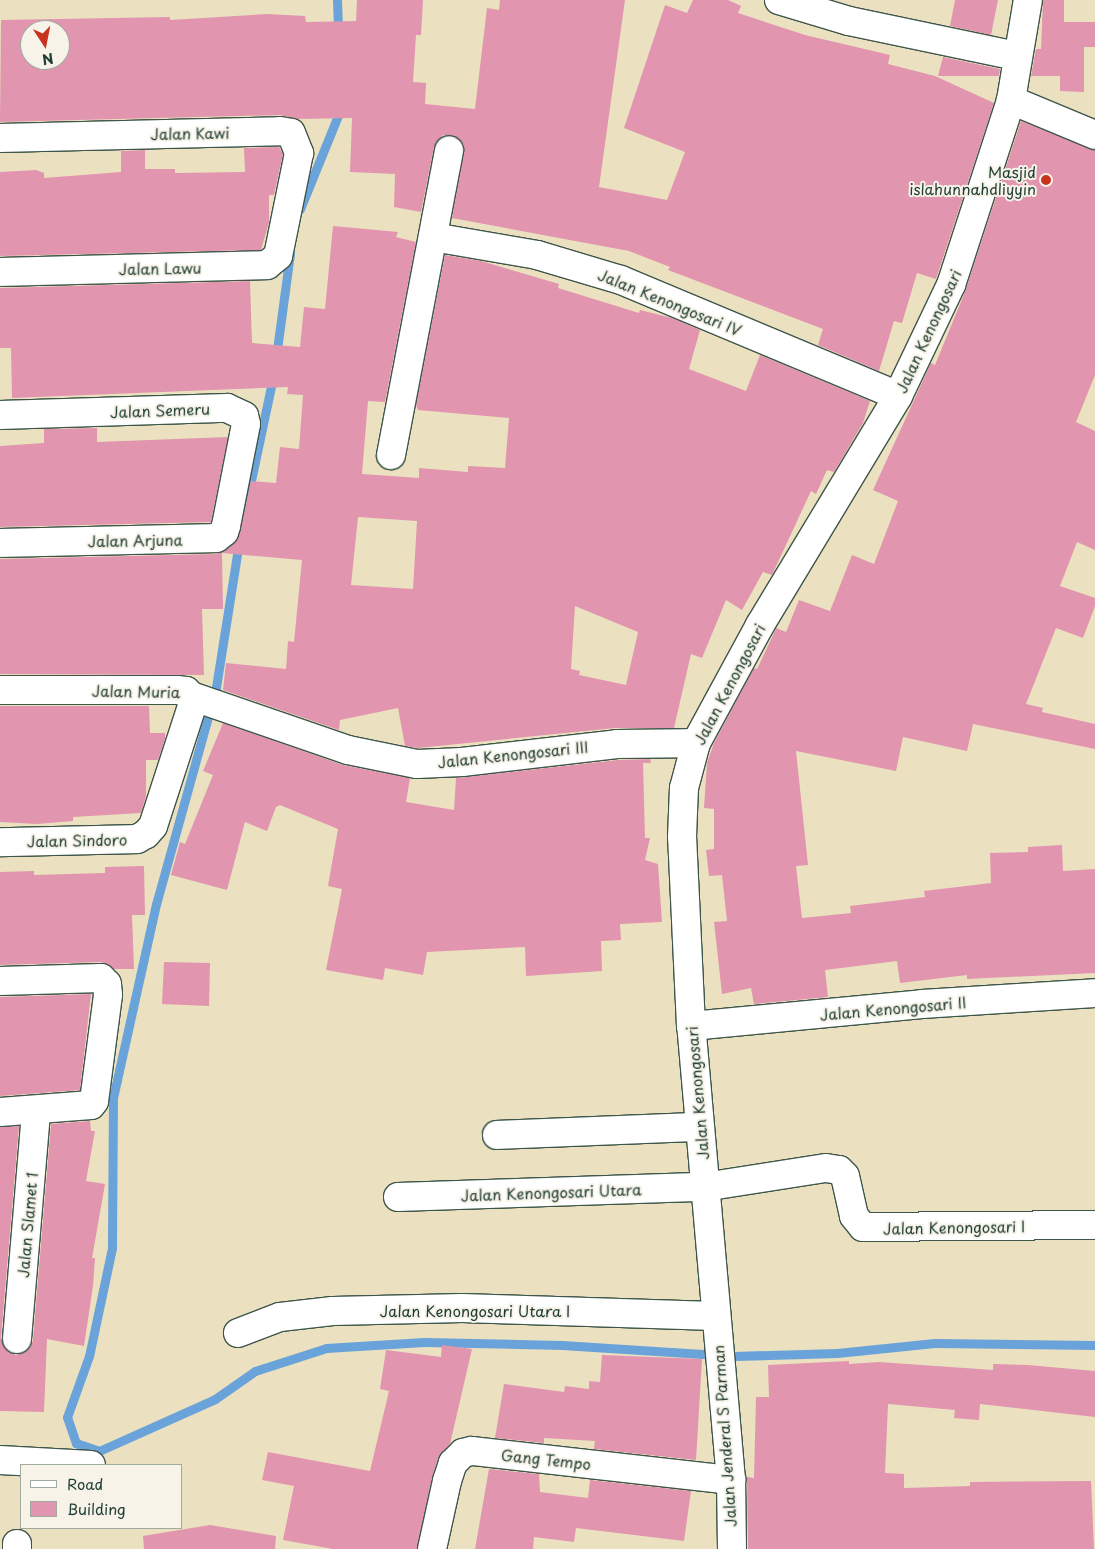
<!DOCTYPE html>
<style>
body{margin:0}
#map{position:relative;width:1095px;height:1549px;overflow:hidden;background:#ebe1c0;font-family:"Playpen Sans",sans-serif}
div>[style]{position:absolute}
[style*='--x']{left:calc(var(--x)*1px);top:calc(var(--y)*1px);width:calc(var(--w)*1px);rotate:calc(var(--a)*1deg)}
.stream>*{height:9px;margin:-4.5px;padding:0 4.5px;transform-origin:4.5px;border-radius:4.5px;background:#6aa3d9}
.building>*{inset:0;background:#e195ae}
.roads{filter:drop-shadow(1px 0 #3e5649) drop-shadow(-1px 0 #3e5649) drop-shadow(0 1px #3e5649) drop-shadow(0 -1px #3e5649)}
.minor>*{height:28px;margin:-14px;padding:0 14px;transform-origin:14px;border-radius:14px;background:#fff}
.tertiary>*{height:28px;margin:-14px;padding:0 14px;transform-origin:14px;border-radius:14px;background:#fff}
.dots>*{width:14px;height:14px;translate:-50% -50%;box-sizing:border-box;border:2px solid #f7f3e8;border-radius:50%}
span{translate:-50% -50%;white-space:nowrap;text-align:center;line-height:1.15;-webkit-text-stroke:4px #f7f3e8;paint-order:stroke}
.street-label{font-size:15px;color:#1f3d34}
.poi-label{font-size:15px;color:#1f3d34}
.right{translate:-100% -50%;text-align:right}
.legend{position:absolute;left:20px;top:1464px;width:162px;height:65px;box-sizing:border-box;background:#f7f3e8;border:1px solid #a1aaa0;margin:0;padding:6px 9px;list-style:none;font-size:15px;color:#1f3d34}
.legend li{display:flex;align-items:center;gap:10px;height:25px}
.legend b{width:25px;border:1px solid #a1aaa0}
.north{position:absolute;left:20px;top:20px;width:50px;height:50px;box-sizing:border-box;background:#f7f3e8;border:1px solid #a1aaa0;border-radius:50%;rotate:169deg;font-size:14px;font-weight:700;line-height:20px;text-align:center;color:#1f3d34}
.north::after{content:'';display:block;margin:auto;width:18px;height:22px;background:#c8321e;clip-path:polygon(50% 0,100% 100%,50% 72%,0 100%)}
</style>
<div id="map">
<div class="stream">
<i style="--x:337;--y:0;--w:32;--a:88"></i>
<i style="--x:300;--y:209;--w:109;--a:-67.9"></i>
<i style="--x:276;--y:357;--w:105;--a:-82.3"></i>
<i style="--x:273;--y:377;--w:149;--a:102"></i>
<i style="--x:242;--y:523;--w:167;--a:99"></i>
<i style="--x:216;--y:688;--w:224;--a:105.5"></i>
<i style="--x:156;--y:904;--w:199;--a:102.5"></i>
<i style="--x:113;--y:1098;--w:150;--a:90.4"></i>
<i style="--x:112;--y:1248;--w:110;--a:102"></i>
<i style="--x:89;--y:1356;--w:65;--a:109.8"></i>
<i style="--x:67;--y:1417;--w:28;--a:71"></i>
<i style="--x:76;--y:1443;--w:24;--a:19"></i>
<i style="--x:99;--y:1451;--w:127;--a:-24.1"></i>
<i style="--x:215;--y:1399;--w:49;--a:-35"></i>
<i style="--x:255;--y:1371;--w:75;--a:-17.9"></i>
<i style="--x:326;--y:1348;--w:98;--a:-3.5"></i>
<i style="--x:424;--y:1342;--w:138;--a:1.2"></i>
<i style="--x:562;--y:1345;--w:172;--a:3.7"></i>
<i style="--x:734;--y:1356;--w:103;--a:-1.7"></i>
<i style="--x:837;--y:1353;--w:98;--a:-5.9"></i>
<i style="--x:934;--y:1343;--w:161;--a:0.7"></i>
</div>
<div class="building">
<i style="clip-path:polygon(evenodd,357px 0,423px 0,421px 35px,416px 35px,413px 82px,426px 83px,425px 104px,475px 109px,487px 8px,499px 10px,500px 0,625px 0,599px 187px,667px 200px,685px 152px,624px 128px,665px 5px,687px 13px,693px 0,728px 0,741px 6px,738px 13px,805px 35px,890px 55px,888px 64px,935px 76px,994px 103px,936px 279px,917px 273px,902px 323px,894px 321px,879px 371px,818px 345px,823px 329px,668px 270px,670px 267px,629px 251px,452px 218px,464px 152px,464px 144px,452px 135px,443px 135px,434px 147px,421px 212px,394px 207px,395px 174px,350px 172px,352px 118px,297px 119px,280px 115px,0 122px,1px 20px,170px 17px,170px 20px,267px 14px,305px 16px,306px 22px,356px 21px,357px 0,30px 30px,60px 30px,60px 60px,30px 60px,30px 30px)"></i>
<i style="clip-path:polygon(955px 0,998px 0,991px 35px,950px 26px)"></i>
<i style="clip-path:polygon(1043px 0,1064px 0,1064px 22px,1095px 22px,1095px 47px,1084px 47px,1084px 92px,1060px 91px,1060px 76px,1031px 76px,1036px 49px,1041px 49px)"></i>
<i style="clip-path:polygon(943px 57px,1000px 69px,999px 76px,938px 76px)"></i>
<i style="clip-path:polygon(1021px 121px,1095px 150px,1095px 375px,1076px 422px,1095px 431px,1095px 550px,1077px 542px,1060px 586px,1095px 598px,1095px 606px,1083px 638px,1056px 628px,1026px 704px,1043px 708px,1042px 712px,1095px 724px,1095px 749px,973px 724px,967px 751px,903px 737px,896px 771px,796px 751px,808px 865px,796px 866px,802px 918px,851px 913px,850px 906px,925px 897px,924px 891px,991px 883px,990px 853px,1028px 852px,1028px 847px,1062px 845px,1063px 871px,1095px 869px,1095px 973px,967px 979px,967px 975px,900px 983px,897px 961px,825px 970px,828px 997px,754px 1004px,751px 988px,722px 994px,714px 922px,727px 921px,722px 875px,709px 876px,706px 850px,714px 849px,714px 809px,704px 808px,707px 763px,714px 743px,754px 668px,757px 669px,774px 633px,776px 628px,786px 632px,799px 600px,830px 611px,852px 555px,874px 564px,898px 501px,873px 490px,931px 363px,935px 365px,965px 292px)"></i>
<i style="clip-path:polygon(279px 147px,283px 154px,274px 195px,269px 195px,269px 222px,261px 250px,0 256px,0 172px,36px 170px,44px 173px,44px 178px,121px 172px,121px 151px,145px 150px,145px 169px,175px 169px,175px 173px,245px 172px,244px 148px)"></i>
<i style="clip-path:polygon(evenodd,333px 226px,398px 232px,396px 237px,416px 242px,385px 402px,368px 401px,362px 474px,419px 478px,419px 468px,468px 472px,468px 466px,505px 468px,509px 418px,418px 410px,416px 405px,445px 255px,481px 261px,559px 284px,558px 288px,639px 313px,640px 310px,672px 318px,700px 330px,689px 369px,746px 391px,760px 355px,870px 401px,863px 423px,834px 472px,827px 470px,816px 494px,811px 491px,772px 575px,763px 572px,742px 610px,726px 600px,702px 658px,691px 654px,674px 728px,615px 728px,418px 748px,405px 746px,398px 708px,340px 720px,339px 730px,223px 690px,226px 663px,286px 669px,288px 641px,294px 642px,302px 560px,222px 553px,223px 609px,202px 609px,204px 675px,0 674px,0 559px,216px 554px,225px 550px,239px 537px,251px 481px,276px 483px,280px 447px,299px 449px,303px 395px,287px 394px,288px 387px,12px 398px,11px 348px,0 348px,0 288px,250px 281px,252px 343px,300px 347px,304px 307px,325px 309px,333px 226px,358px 517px,417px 521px,413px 589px,351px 585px,358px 517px,333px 226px,575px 606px,638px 632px,626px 685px,579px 675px,580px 671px,571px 669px,575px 606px)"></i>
<i style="clip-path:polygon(97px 428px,97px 442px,228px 437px,211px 522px,0 527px,0 446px,44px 443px,44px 429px)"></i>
<i style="clip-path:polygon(0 706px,149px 706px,150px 733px,165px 733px,165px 739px,158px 760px,146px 760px,146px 796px,141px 813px,73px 817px,73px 821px,37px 824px,0 822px)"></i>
<i style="clip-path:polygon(223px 723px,343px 765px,410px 778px,406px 802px,454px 810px,456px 778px,618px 760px,650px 759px,651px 763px,643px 763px,645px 838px,650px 838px,645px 860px,658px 864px,662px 922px,620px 924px,621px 940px,601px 941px,602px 971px,526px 976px,525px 947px,427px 952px,423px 975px,385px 968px,383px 980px,326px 970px,342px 889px,328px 886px,338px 829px,280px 805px,276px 807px,267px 831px,245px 822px,227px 890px,171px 875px,180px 842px,185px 844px,213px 775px,203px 771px)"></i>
<i style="clip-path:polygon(144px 866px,145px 915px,132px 915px,134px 969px,114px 969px,101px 962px,0 965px,0 872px,34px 871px,34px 875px,105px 873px,105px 867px)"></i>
<i style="clip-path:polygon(164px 962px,210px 963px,209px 1006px,162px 1004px)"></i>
<i style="clip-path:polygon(91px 994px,80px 1090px,0 1096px,0 997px)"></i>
<i style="clip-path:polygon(90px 1121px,91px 1131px,95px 1131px,86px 1181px,105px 1184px,92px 1258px,95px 1258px,93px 1286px,84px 1346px,47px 1339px,44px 1412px,0 1411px,0 1127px,19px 1126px,1px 1338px,8px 1352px,16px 1355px,30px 1348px,33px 1340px,51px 1124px)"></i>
<i style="clip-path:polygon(442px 1345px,472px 1349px,450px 1444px,438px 1458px,432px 1478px,417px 1549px,333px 1549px,283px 1540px,294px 1486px,262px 1480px,268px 1452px,370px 1471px,389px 1391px,380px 1389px,386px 1350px,441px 1357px)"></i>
<i style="clip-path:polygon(602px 1355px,702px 1359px,696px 1460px,594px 1449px,595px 1441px,544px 1438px,544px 1443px,495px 1438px,504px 1384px,564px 1392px,565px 1386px,589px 1389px,589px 1381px,600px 1382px)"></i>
<i style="clip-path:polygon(849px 1361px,849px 1364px,879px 1362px,993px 1370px,993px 1364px,1028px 1365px,1095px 1371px,1095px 1417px,980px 1404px,979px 1420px,954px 1418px,955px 1410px,888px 1404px,885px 1473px,904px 1474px,904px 1488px,970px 1486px,970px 1482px,1091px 1481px,1094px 1549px,748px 1549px,747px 1477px,754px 1478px,756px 1397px,769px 1397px,768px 1365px)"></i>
<i style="clip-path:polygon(489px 1469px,539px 1474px,540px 1492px,588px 1498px,590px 1480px,691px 1491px,684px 1541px,576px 1528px,574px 1542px,534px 1537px,533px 1549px,475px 1549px)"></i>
<i style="clip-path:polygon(210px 1525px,276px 1536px,275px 1549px,144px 1549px,143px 1536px)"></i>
</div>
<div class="roads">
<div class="minor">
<i style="--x:779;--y:0;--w:73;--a:16.7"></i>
<i style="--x:849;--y:21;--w:171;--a:11.8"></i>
<i style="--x:0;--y:138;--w:280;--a:-1.4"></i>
<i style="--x:280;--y:131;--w:11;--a:10"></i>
<i style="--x:291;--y:133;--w:22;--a:68"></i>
<i style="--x:299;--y:153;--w:105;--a:101.5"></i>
<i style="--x:278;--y:256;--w:14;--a:141"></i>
<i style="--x:267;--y:265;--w:267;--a:178.5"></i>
<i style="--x:433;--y:237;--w:106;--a:9.8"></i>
<i style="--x:537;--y:255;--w:88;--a:16.6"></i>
<i style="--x:621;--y:280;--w:300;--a:22.7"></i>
<i style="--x:0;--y:415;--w:227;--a:-1.8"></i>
<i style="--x:227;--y:408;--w:19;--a:25"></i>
<i style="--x:244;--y:416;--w:8;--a:76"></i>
<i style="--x:246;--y:424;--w:104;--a:101.1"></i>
<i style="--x:226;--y:526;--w:6;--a:108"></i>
<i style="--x:224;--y:532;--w:10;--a:143"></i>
<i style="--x:216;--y:538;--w:216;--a:178.7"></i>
<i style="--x:391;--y:455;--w:310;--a:-79.2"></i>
<i style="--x:0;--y:690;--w:177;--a:0"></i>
<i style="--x:177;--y:690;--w:9;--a:6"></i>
<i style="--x:186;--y:691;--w:7;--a:45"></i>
<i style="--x:191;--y:696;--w:10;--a:84"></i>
<i style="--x:192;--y:706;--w:126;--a:108"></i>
<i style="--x:153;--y:826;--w:11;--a:131"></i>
<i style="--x:146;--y:834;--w:10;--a:151"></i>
<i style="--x:137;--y:839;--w:137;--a:178.7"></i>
<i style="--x:191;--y:696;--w:166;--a:19"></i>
<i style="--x:348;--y:750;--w:70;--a:11.5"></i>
<i style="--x:417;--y:764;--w:45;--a:-2.5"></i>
<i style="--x:462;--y:762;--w:156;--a:-6.6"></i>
<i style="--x:617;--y:744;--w:79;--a:-0.7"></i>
<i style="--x:0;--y:981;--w:101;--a:-1.7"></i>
<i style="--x:101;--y:978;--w:8;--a:45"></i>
<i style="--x:107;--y:984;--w:11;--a:85"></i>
<i style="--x:108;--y:995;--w:107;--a:97.5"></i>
<i style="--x:94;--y:1101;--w:5;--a:127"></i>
<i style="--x:91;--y:1105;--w:91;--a:175.6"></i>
<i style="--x:691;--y:1026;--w:232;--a:-5.4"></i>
<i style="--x:922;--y:1004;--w:173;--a:-3.6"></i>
<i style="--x:497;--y:1135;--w:202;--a:-2.3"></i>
<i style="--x:398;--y:1197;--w:306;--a:-1.9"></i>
<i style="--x:704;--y:1187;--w:123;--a:-8.9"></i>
<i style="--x:826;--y:1168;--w:13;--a:9"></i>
<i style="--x:839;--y:1170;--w:8;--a:45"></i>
<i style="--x:845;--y:1176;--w:41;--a:77.3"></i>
<i style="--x:854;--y:1216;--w:14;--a:51"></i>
<i style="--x:863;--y:1227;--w:232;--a:-0.5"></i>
<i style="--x:238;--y:1333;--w:45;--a:-20.9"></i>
<i style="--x:280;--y:1317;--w:53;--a:-6.5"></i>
<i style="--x:333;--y:1311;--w:129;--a:-1.3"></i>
<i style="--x:462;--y:1308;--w:253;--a:1.8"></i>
<i style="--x:17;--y:1339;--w:229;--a:-85.2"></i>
<i style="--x:0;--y:1460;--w:91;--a:3.1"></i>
<i style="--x:17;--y:1549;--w:5;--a:-90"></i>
<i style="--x:432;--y:1549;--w:70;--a:-77.6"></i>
<i style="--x:447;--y:1481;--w:19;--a:-72"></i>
<i style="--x:453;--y:1463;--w:14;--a:-45"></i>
<i style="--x:463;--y:1453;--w:9;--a:-13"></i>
<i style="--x:472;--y:1451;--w:261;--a:6.4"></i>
</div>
<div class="tertiary">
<i style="--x:1011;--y:100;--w:91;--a:22.6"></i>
<i style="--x:732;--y:1549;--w:69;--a:-90.8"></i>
<i style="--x:731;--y:1480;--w:456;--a:-95"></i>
<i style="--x:691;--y:1026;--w:189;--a:-92.7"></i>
<i style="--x:682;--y:837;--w:49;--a:-87.7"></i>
<i style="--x:684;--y:788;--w:47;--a:-75.1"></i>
<i style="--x:696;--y:743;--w:134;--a:-61.5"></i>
<i style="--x:760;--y:625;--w:267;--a:-58.9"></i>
<i style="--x:898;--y:396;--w:123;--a:-64.5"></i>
<i style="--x:951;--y:285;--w:194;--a:-72"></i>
<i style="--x:1011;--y:100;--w:101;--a:-80.4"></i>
</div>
</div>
<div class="dots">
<i style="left:1046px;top:180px;background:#c8321e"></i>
</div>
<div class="street-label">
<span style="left:190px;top:133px;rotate:-1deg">Jalan Kawi</span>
<span style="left:160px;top:268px;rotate:-1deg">Jalan Lawu</span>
<span style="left:670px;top:302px;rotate:22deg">Jalan Kenongosari IV</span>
<span style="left:928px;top:331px;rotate:-65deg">Jalan Kenongosari</span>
<span style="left:160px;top:410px;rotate:-2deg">Jalan Semeru</span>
<span style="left:135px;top:540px;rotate:-1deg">Jalan Arjuna</span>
<span style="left:729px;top:684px;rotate:-62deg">Jalan Kenongosari</span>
<span style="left:136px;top:691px;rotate:1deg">Jalan Muria</span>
<span style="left:513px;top:754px;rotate:-6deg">Jalan Kenongosari III</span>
<span style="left:77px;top:840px;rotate:-1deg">Jalan Sindoro</span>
<span style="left:893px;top:1008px;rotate:-5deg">Jalan Kenongosari II</span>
<span style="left:697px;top:1093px;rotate:-95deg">Jalan Kenongosari</span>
<span style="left:551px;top:1192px;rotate:-2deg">Jalan Kenongosari Utara</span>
<span style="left:27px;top:1225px;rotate:-85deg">Jalan Slamet 1</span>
<span style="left:954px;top:1227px;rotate:-1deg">Jalan Kenongosari I</span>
<span style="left:475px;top:1311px">Jalan Kenongosari Utara I</span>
<span style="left:724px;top:1436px;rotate:-94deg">Jalan Jenderal S Parman</span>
<span style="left:546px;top:1459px;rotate:6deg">Gang Tempo</span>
</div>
<div class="poi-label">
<span class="right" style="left:1036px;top:180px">Masjid<br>islahunnahdliyyin</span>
</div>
<ul class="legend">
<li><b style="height:6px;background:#fff"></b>Road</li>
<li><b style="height:14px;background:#e195ae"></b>Building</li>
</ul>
<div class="north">N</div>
</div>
